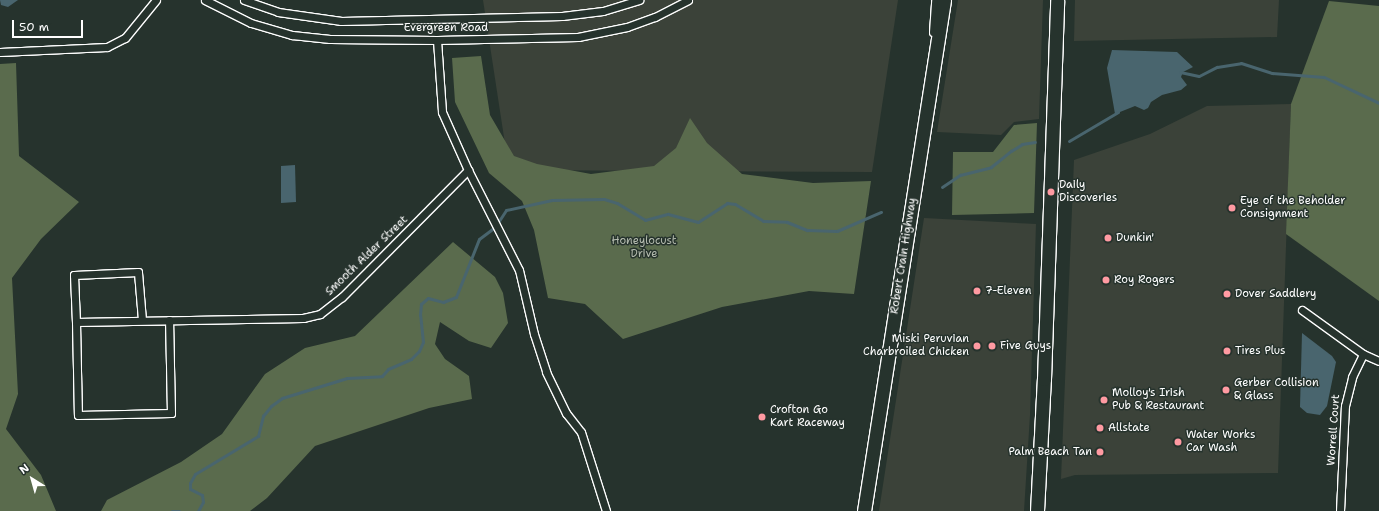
<!DOCTYPE html>
<style>
body{margin:0}
#map{position:relative;width:1379px;height:511px;overflow:hidden;background:#26332d;font-family:"Shantell Sans",sans-serif}
div>[style]{position:absolute}
[style*='--x']{left:calc(var(--x)*1px);top:calc(var(--y)*1px);width:calc(var(--w)*1px);rotate:calc(var(--a)*1deg)}
.built>*{inset:0;background:#3b4239}
.green>*{inset:0;background:#5a6b4d}
.water>*{inset:0;background:#49656e}
.stream>*{height:3px;margin:-1.5px;padding:0 1.5px;transform-origin:1.5px;border-radius:1.5px;background:#49656e}
.roads{filter:drop-shadow(1px 0 #fff) drop-shadow(-1px 0 #fff) drop-shadow(0 1px #fff) drop-shadow(0 -1px #fff)}
.street>*{height:7px;margin:-3.5px;padding:0 3.5px;transform-origin:3.5px;border-radius:3.5px;background:#26332d}
.highway>*{height:13px;margin:-6.5px;padding:0 6.5px;transform-origin:6.5px;border-radius:6.5px;background:#26332d}
.dots>*{width:11px;height:11px;translate:-50% -50%;box-sizing:border-box;border:2px solid #26332d;border-radius:50%}
span{translate:-50% -50%;white-space:nowrap;text-align:center;line-height:1.15;-webkit-text-stroke:3px #26332d;paint-order:stroke}
.street-label{font-size:11px;color:#fff}
.poi-label{font-size:11px;color:#fff}
.left{translate:0 -50%;text-align:left}
.right{translate:-100% -50%;text-align:right}
.park-label{font-size:11px;color:#b5bcaf}
.north{position:absolute;left:12px;top:459px;width:40px;height:40px;-webkit-text-stroke:3px #26332d;paint-order:stroke;rotate:323deg;font-size:11px;font-weight:700;line-height:16px;text-align:center;color:#fff}
.north::after{content:'';display:block;margin:auto;width:14px;height:18px;background:#fff;clip-path:polygon(50% 0,100% 100%,50% 72%,0 100%)}
.scale{position:absolute;left:12px;top:20px;width:71px;height:18px;box-sizing:border-box;border:2px solid #fff;border-top:0;padding-left:5px;font-size:12px;line-height:14px;white-space:nowrap;color:#fff;-webkit-text-stroke:3px #26332d;paint-order:stroke}
</style>
<div id="map">
<div class="built">
<i style="clip-path:polygon(483px 0,898px 0,872px 172px,509px 170px)"></i>
<i style="clip-path:polygon(958px 0,1043px 0,1039px 119px,1014px 122px,1001px 135px,937px 132px)"></i>
<i style="clip-path:polygon(1075px 0,1279px 0,1277px 37px,1074px 41px)"></i>
<i style="clip-path:polygon(1291px 104px,1278px 473px,1075px 475px,1061px 479px,1074px 160px,1150px 134px,1207px 106px)"></i>
<i style="clip-path:polygon(924px 218px,1036px 224px,1030px 415px,1024px 511px,879px 511px)"></i>
</div>
<div class="green">
<i style="clip-path:polygon(1329px 1px,1379px 6px,1379px 301px,1286px 234px,1291px 104px)"></i>
<i style="clip-path:polygon(481px 56px,490px 115px,514px 156px,537px 164px,591px 174px,654px 166px,676px 148px,690px 118px,707px 143px,742px 174px,813px 183px,871px 181px,854px 294px,809px 291px,722px 307px,623px 339px,585px 304px,548px 298px,534px 230px,522px 201px,489px 173px,455px 102px,452px 58px)"></i>
<i style="clip-path:polygon(16px 63px,19px 156px,79px 202px,41px 239px,12px 278px,18px 394px,6px 429px,41px 475px,56px 511px,0 511px,0 64px)"></i>
<i style="clip-path:polygon(1037px 123px,1034px 213px,952px 215px,953px 152px,993px 152px,1014px 125px)"></i>
<i style="clip-path:polygon(453px 242px,495px 277px,503px 293px,508px 323px,491px 348px,469px 341px,440px 322px,435px 344px,445px 359px,469px 376px,472px 399px,429px 408px,315px 446px,267px 498px,250px 511px,101px 511px,107px 500px,181px 462px,222px 434px,265px 374px,305px 348px,355px 336px)"></i>
</div>
<div class="water">
<i style="clip-path:polygon(0 0,18px 0,8px 7px,1px 5px)"></i>
<i style="clip-path:polygon(1112px 50px,1177px 52px,1193px 67px,1183px 72px,1181px 77px,1187px 85px,1181px 90px,1162px 95px,1151px 102px,1148px 108px,1144px 110px,1135px 106px,1115px 114px,1107px 68px)"></i>
<i style="clip-path:polygon(295px 165px,296px 202px,281px 203px,281px 166px)"></i>
<i style="clip-path:polygon(1302px 333px,1332px 356px,1336px 362px,1327px 406px,1320px 415px,1307px 413px,1300px 407px)"></i>
</div>
<div class="stream">
<i style="--x:1180;--y:72;--w:19;--a:12"></i>
<i style="--x:1199;--y:76;--w:20;--a:-27"></i>
<i style="--x:1217;--y:67;--w:24;--a:-9"></i>
<i style="--x:1241;--y:63;--w:33;--a:18"></i>
<i style="--x:1272;--y:73;--w:52;--a:4.4"></i>
<i style="--x:1324;--y:77;--w:61;--a:25.3"></i>
<i style="--x:1069;--y:141;--w:57;--a:-30.6"></i>
<i style="--x:942;--y:187;--w:22;--a:-34"></i>
<i style="--x:960;--y:175;--w:32;--a:-14"></i>
<i style="--x:991;--y:167;--w:26;--a:-39"></i>
<i style="--x:1011;--y:151;--w:13;--a:-32"></i>
<i style="--x:1022;--y:144;--w:13;--a:-9"></i>
<i style="--x:172;--y:511;--w:7;--a:0"></i>
<i style="--x:198;--y:511;--w:10;--a:-61"></i>
<i style="--x:203;--y:502;--w:7;--a:-98"></i>
<i style="--x:202;--y:495;--w:13;--a:-153"></i>
<i style="--x:190;--y:489;--w:6;--a:-90"></i>
<i style="--x:190;--y:483;--w:10;--a:-61"></i>
<i style="--x:195;--y:474;--w:74;--a:-31.1"></i>
<i style="--x:258;--y:436;--w:21;--a:-76"></i>
<i style="--x:263;--y:416;--w:13;--a:-51"></i>
<i style="--x:271;--y:406;--w:14;--a:-36"></i>
<i style="--x:282;--y:398;--w:68;--a:-17.1"></i>
<i style="--x:347;--y:378;--w:35;--a:-3"></i>
<i style="--x:382;--y:376;--w:9;--a:-49"></i>
<i style="--x:388;--y:369;--w:25;--a:-23"></i>
<i style="--x:411;--y:359;--w:11;--a:-45"></i>
<i style="--x:419;--y:351;--w:10;--a:-66"></i>
<i style="--x:423;--y:342;--w:27;--a:-96"></i>
<i style="--x:420;--y:315;--w:11;--a:-85"></i>
<i style="--x:421;--y:304;--w:9;--a:-41"></i>
<i style="--x:428;--y:298;--w:16;--a:15"></i>
<i style="--x:443;--y:302;--w:14;--a:-21"></i>
<i style="--x:456;--y:297;--w:62;--a:-68.4"></i>
<i style="--x:479;--y:239;--w:20;--a:-37"></i>
<i style="--x:495;--y:227;--w:20;--a:-57"></i>
<i style="--x:506;--y:210;--w:47;--a:-12.3"></i>
<i style="--x:552;--y:200;--w:52;--a:-1.1"></i>
<i style="--x:604;--y:199;--w:14;--a:17"></i>
<i style="--x:617;--y:203;--w:33;--a:31"></i>
<i style="--x:645;--y:220;--w:24;--a:-15"></i>
<i style="--x:668;--y:214;--w:31;--a:15"></i>
<i style="--x:698;--y:222;--w:35;--a:-33"></i>
<i style="--x:727;--y:203;--w:8;--a:7"></i>
<i style="--x:735;--y:204;--w:33;--a:31"></i>
<i style="--x:763;--y:221;--w:24;--a:2"></i>
<i style="--x:787;--y:222;--w:22;--a:22"></i>
<i style="--x:807;--y:230;--w:30;--a:2"></i>
<i style="--x:837;--y:231;--w:48;--a:-23.4"></i>
</div>
<div class="roads">
<div class="street">
<i style="--x:205;--y:0;--w:51;--a:26.6"></i>
<i style="--x:251;--y:23;--w:43;--a:16.3"></i>
<i style="--x:292;--y:35;--w:38;--a:6"></i>
<i style="--x:330;--y:39;--w:107;--a:0.5"></i>
<i style="--x:437;--y:40;--w:141;--a:-1.2"></i>
<i style="--x:578;--y:37;--w:50;--a:-11.5"></i>
<i style="--x:627;--y:27;--w:30;--a:-20"></i>
<i style="--x:655;--y:17;--w:37;--a:-27"></i>
<i style="--x:244;--y:0;--w:36;--a:19"></i>
<i style="--x:278;--y:12;--w:64;--a:8.1"></i>
<i style="--x:341;--y:21;--w:221;--a:-1.3"></i>
<i style="--x:562;--y:16;--w:41;--a:-7"></i>
<i style="--x:603;--y:11;--w:38;--a:-17"></i>
<i style="--x:933;--y:32;--w:32;--a:-86"></i>
<i style="--x:437;--y:40;--w:72;--a:86"></i>
<i style="--x:442;--y:112;--w:64;--a:65.9"></i>
<i style="--x:468;--y:170;--w:112;--a:63"></i>
<i style="--x:519;--y:270;--w:66;--a:76.8"></i>
<i style="--x:534;--y:334;--w:40;--a:72"></i>
<i style="--x:546;--y:372;--w:46;--a:64"></i>
<i style="--x:566;--y:413;--w:24;--a:52"></i>
<i style="--x:581;--y:432;--w:83;--a:72.4"></i>
<i style="--x:0;--y:52;--w:107;--a:-2.7"></i>
<i style="--x:107;--y:47;--w:20;--a:-27"></i>
<i style="--x:125;--y:38;--w:49;--a:-50.8"></i>
<i style="--x:1302;--y:310;--w:75;--a:35.8"></i>
<i style="--x:1363;--y:354;--w:17;--a:24"></i>
<i style="--x:142;--y:320;--w:48;--a:-94.8"></i>
<i style="--x:138;--y:272;--w:64;--a:177.3"></i>
<i style="--x:74;--y:275;--w:47;--a:87.6"></i>
<i style="--x:76;--y:322;--w:227;--a:-1"></i>
<i style="--x:303;--y:318;--w:17;--a:-13"></i>
<i style="--x:320;--y:314;--w:28;--a:-38"></i>
<i style="--x:342;--y:297;--w:179;--a:-45.2"></i>
<i style="--x:76;--y:322;--w:93;--a:88.8"></i>
<i style="--x:78;--y:415;--w:93;--a:-1.2"></i>
<i style="--x:171;--y:413;--w:93;--a:-91.2"></i>
<i style="--x:1340;--y:511;--w:105;--a:-87.3"></i>
<i style="--x:1345;--y:406;--w:30;--a:-76"></i>
<i style="--x:1352;--y:377;--w:25;--a:-64"></i>
</div>
<div class="highway">
<i style="--x:864;--y:511;--w:517;--a:-81.1"></i>
<i style="--x:1037;--y:511;--w:132;--a:-87"></i>
<i style="--x:1044;--y:379;--w:379;--a:-88"></i>
</div>
</div>
<div class="dots">
<i style="left:1051px;top:192px;background:#ff9aa2"></i>
<i style="left:1232px;top:208px;background:#ff9aa2"></i>
<i style="left:1108px;top:238px;background:#ff9aa2"></i>
<i style="left:1106px;top:280px;background:#ff9aa2"></i>
<i style="left:977px;top:291px;background:#ff9aa2"></i>
<i style="left:1227px;top:294px;background:#ff9aa2"></i>
<i style="left:977px;top:346px;background:#ff9aa2"></i>
<i style="left:992px;top:346px;background:#ff9aa2"></i>
<i style="left:1227px;top:351px;background:#ff9aa2"></i>
<i style="left:1226px;top:390px;background:#ff9aa2"></i>
<i style="left:1104px;top:400px;background:#ff9aa2"></i>
<i style="left:762px;top:417px;background:#ff9aa2"></i>
<i style="left:1100px;top:428px;background:#ff9aa2"></i>
<i style="left:1178px;top:442px;background:#ff9aa2"></i>
<i style="left:1100px;top:452px;background:#ff9aa2"></i>
</div>
<div class="street-label">
<span style="left:446px;top:28px">Evergreen Road</span>
<span style="left:367px;top:256px;rotate:-44deg">Smooth Alder Street</span>
<span style="left:904px;top:256px;rotate:-81deg">Robert Crain Highway</span>
<span style="left:1334px;top:430px;rotate:-86deg">Worrell Court</span>
</div>
<div class="poi-label">
<span class="left" style="left:1059px;top:192px">Daily<br>Discoveries</span>
<span class="left" style="left:1240px;top:208px">Eye of the Beholder<br>Consignment</span>
<span class="left" style="left:1116px;top:238px">Dunkin'</span>
<span class="left" style="left:1114px;top:280px">Roy Rogers</span>
<span class="left" style="left:985px;top:291px">7-Eleven</span>
<span class="left" style="left:1235px;top:294px">Dover Saddlery</span>
<span class="right" style="left:969px;top:346px">Miski Peruvian<br>Charbroiled Chicken</span>
<span class="left" style="left:1000px;top:346px">Five Guys</span>
<span class="left" style="left:1235px;top:351px">Tires Plus</span>
<span class="left" style="left:1234px;top:390px">Gerber Collision<br>&amp; Glass</span>
<span class="left" style="left:1112px;top:400px">Molloy's Irish<br>Pub &amp; Restaurant</span>
<span class="left" style="left:770px;top:417px">Crofton Go<br>Kart Raceway</span>
<span class="left" style="left:1108px;top:428px">Allstate</span>
<span class="left" style="left:1186px;top:442px">Water Works<br>Car Wash</span>
<span class="right" style="left:1092px;top:452px">Palm Beach Tan</span>
</div>
<div class="park-label">
<span style="left:644px;top:248px">Honeylocust<br>Drive</span>
</div>
<div class="north">N</div>
<div class="scale">50 m</div>
</div>
